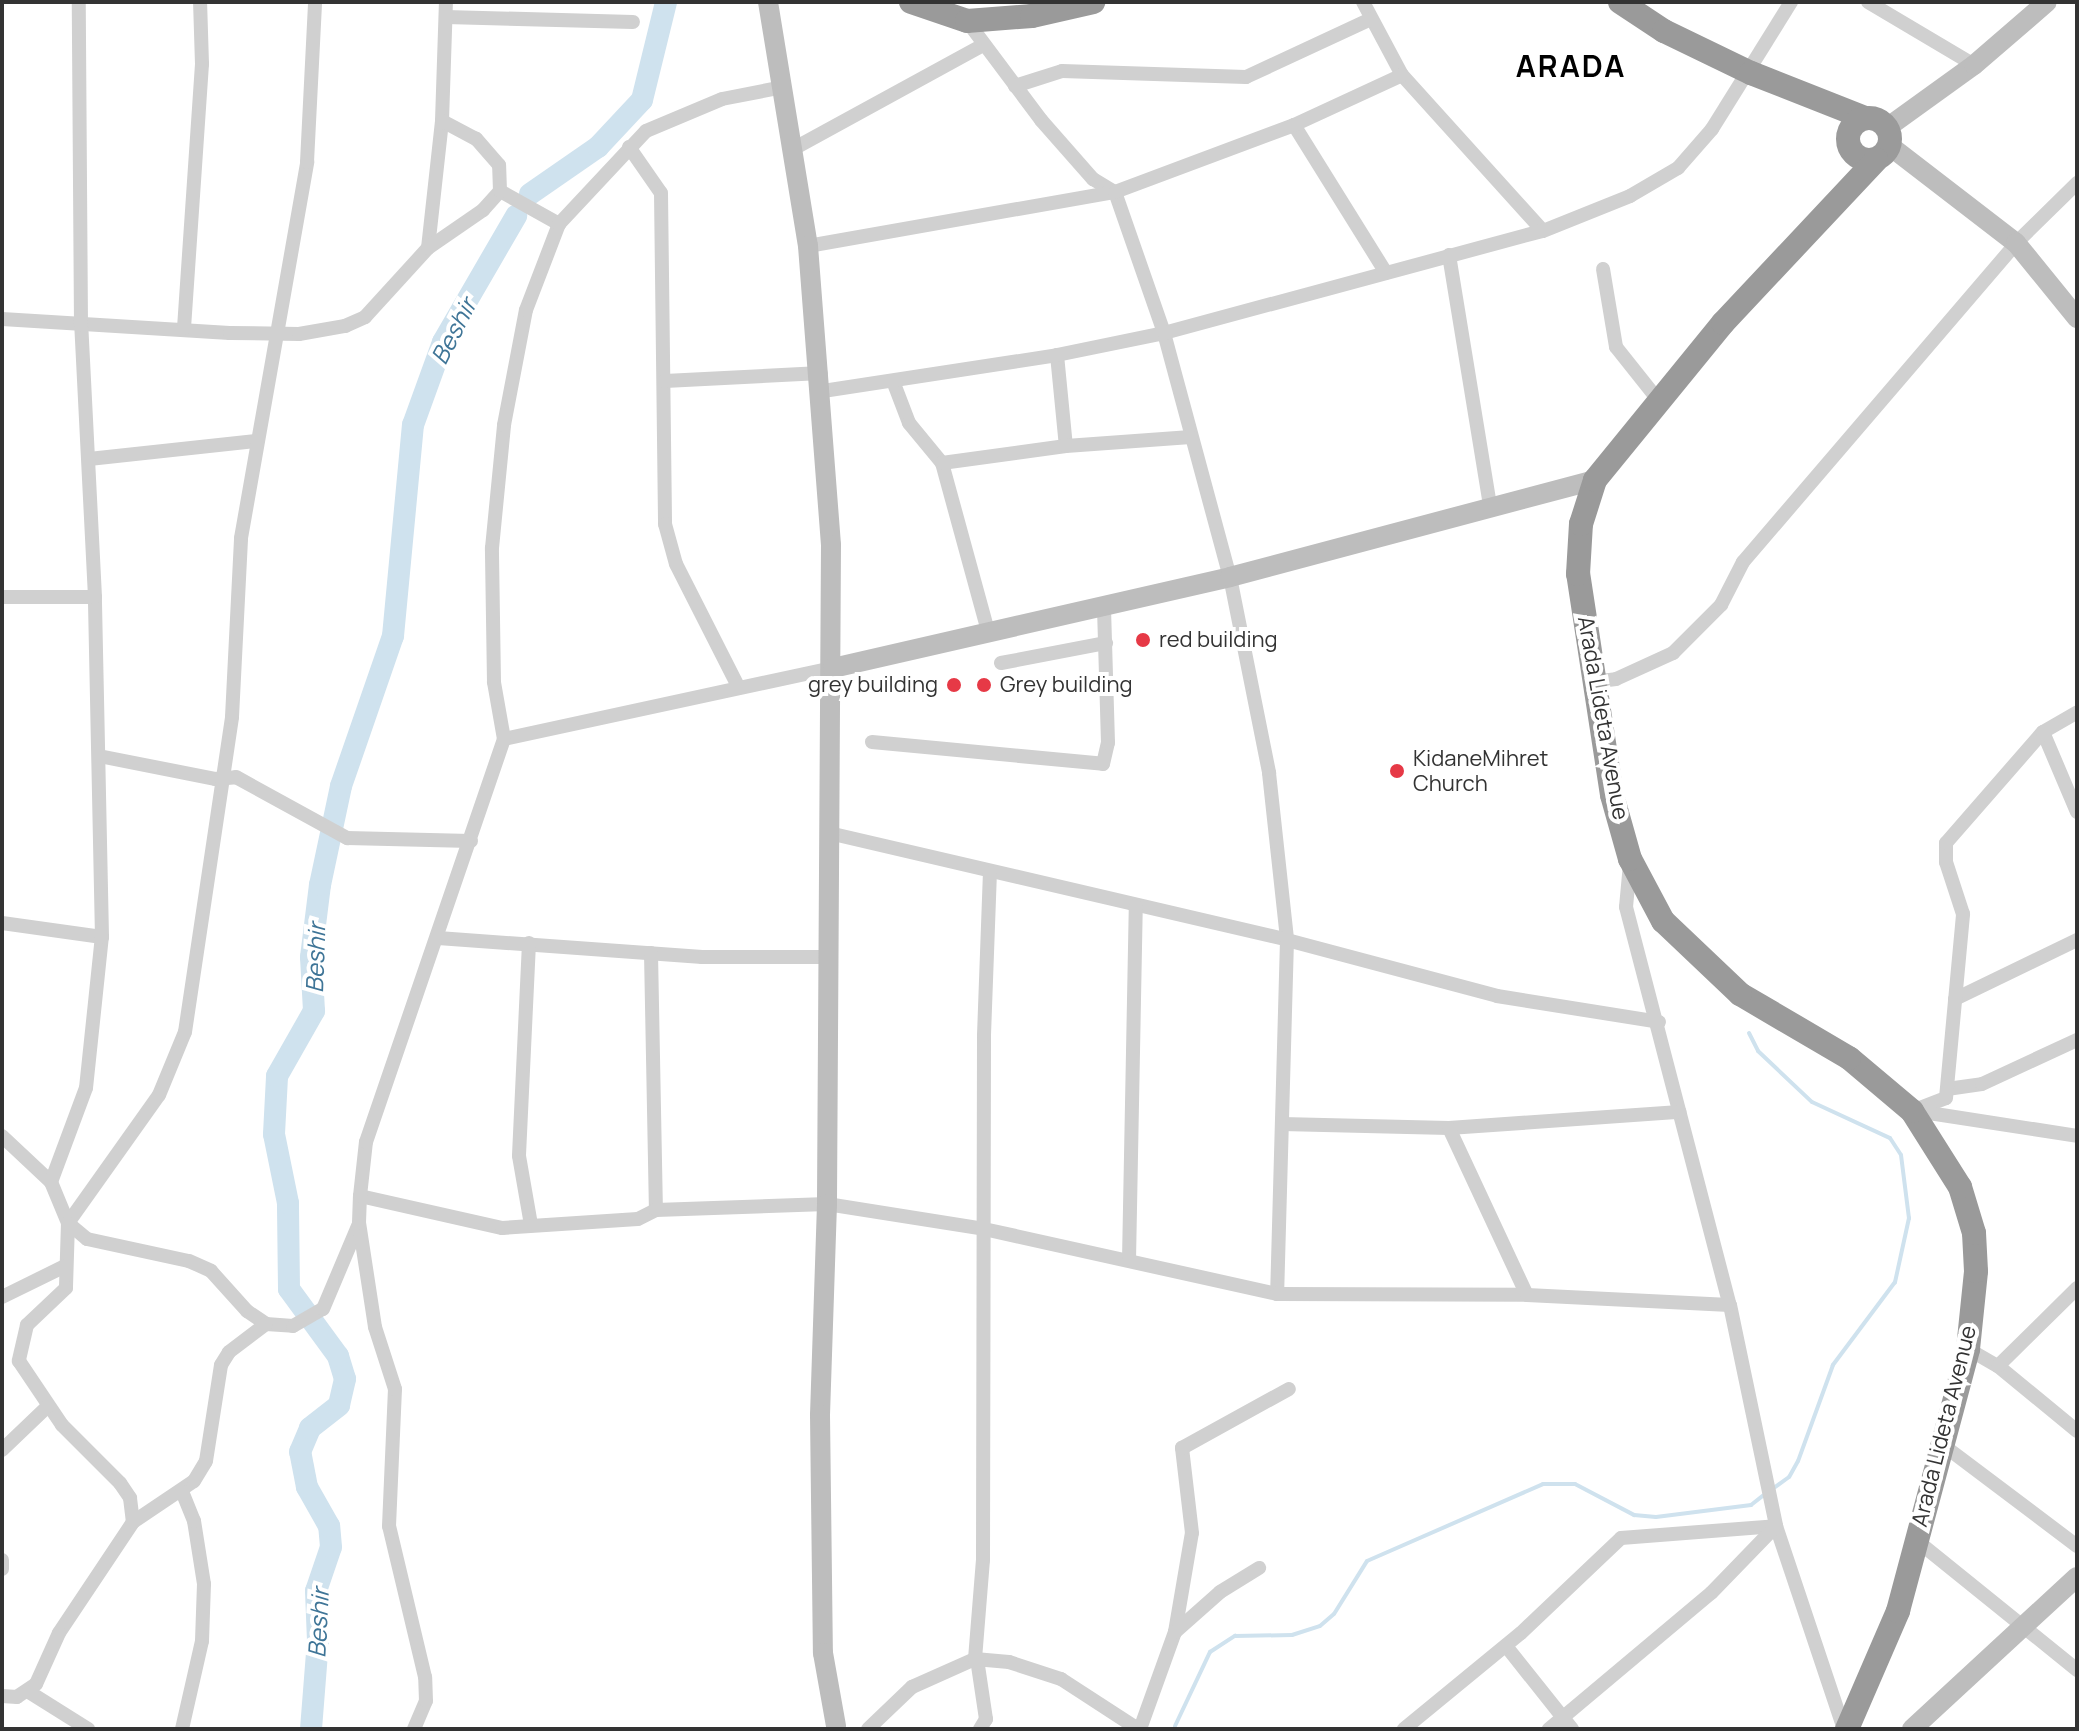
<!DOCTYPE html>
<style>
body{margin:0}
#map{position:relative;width:2079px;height:1731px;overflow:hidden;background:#fff;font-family:Manrope,sans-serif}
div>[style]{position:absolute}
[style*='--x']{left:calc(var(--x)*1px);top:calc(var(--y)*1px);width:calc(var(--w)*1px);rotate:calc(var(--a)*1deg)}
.stream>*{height:4px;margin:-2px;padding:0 2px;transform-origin:2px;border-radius:2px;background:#cfe2ee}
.river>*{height:22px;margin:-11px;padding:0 11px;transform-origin:11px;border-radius:11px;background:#cfe2ee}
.street>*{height:14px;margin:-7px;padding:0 7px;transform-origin:7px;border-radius:7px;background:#d0d0d0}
.secondary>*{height:20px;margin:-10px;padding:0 10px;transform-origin:10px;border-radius:10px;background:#bdbdbd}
.highway>*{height:24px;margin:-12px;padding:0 12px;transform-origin:12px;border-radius:12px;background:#9a9a9a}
.highway>.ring{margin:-12px;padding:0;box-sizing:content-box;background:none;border:24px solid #9a9a9a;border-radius:50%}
.dots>*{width:22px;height:22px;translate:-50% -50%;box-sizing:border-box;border:4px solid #fff;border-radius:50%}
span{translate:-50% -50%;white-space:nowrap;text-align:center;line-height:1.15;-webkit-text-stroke:8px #fff;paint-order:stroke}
.poi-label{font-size:22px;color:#333}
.left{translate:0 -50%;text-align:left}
.right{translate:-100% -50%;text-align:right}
.street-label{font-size:22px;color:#333}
.water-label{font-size:24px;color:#3f7597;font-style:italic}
.district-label{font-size:30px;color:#000;font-weight:700;letter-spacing:2px}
.frame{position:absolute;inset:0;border:4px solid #333;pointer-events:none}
</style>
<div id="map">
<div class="stream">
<i style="--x:1749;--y:1033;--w:20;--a:63"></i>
<i style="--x:1758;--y:1051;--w:74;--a:43.4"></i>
<i style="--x:1812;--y:1102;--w:86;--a:24.8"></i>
<i style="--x:1890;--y:1138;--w:20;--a:57"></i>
<i style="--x:1901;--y:1155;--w:64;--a:82.8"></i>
<i style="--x:1909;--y:1218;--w:66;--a:102.3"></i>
<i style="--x:1895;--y:1282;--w:104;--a:126.8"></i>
<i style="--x:1833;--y:1365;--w:102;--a:110"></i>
<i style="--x:1798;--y:1461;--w:18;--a:119"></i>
<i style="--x:1789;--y:1477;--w:22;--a:144"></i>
<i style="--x:1175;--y:1726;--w:82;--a:-64.7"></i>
<i style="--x:1210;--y:1652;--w:30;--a:-33"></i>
<i style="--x:1235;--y:1636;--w:57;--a:-1"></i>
<i style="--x:1292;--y:1635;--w:29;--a:-18"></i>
<i style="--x:1320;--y:1626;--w:18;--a:-41"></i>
<i style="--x:1334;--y:1614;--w:62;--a:-58.1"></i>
<i style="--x:1367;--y:1561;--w:192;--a:-23.6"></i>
<i style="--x:1543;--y:1484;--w:32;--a:0"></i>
<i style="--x:1575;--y:1484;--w:67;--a:27.7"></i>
<i style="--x:1634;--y:1515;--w:22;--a:5"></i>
<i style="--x:1656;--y:1517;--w:96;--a:-7.2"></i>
<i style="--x:1751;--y:1505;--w:16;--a:-38"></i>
</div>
<div class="river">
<i style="--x:530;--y:194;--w:83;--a:-34.7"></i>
<i style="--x:598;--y:147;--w:64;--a:-46.9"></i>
<i style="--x:642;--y:100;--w:101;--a:-76.2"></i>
<i style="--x:311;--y:1729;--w:88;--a:-85.5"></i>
<i style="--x:318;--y:1641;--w:50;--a:-92.3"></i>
<i style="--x:316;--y:1591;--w:46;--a:-71.2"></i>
<i style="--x:331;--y:1547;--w:21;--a:-95"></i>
<i style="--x:329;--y:1526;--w:45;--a:-119.4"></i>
<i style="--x:307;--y:1487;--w:36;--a:-101"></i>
<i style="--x:300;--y:1452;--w:26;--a:-67"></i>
<i style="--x:310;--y:1428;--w:37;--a:-38"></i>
<i style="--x:339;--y:1405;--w:27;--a:-77"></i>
<i style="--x:345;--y:1379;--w:24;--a:-107"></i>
<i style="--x:338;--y:1356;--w:83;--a:-126.2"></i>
<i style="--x:289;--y:1289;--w:86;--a:-90.7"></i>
<i style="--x:288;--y:1203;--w:70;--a:-101.5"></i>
<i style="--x:274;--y:1134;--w:58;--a:-87"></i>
<i style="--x:277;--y:1076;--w:75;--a:-60.4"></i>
<i style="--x:314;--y:1011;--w:54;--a:-93.2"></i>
<i style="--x:311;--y:957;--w:73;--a:-82.9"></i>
<i style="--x:320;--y:885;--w:101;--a:-78"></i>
<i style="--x:341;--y:786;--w:159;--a:-70.9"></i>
<i style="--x:393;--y:636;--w:212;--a:-84.6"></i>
<i style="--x:413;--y:425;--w:88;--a:-70.1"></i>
<i style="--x:443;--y:342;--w:146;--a:-59.9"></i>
</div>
<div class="street">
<i style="--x:1363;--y:2;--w:83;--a:61.9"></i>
<i style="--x:1402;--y:75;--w:210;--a:47.9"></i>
<i style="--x:1868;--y:2;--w:123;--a:30.7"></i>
<i style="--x:446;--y:17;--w:187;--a:1.5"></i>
<i style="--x:967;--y:21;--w:124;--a:53.2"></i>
<i style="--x:1041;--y:120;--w:79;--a:48.6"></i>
<i style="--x:1093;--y:179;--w:26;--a:31"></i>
<i style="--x:1115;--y:192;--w:149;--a:70.8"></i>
<i style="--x:1164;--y:333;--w:253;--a:74.9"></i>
<i style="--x:1230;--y:577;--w:200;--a:78.7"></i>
<i style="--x:1269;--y:773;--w:168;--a:83.8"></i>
<i style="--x:1287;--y:940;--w:354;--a:91.6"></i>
<i style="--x:1015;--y:86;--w:49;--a:-17.7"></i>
<i style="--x:1062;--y:71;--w:184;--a:1.9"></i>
<i style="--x:1246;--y:77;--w:138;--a:-24.9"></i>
<i style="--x:1294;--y:125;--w:174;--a:58.1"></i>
<i style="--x:629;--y:147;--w:56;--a:55.2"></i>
<i style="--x:661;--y:193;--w:331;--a:89.3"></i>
<i style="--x:665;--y:524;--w:41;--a:74.6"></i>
<i style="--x:676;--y:564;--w:135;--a:63.1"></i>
<i style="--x:793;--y:149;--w:217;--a:-28.7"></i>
<i style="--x:500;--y:191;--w:68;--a:29.2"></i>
<i style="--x:808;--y:246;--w:312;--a:-10"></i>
<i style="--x:1115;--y:192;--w:191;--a:-20.5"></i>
<i style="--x:1294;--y:125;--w:119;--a:-24.8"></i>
<i style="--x:428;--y:248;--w:128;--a:-83.7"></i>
<i style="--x:442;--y:121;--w:119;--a:-88.1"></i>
<i style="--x:1449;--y:255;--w:254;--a:80.7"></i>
<i style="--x:1603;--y:269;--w:79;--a:80.5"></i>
<i style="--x:1616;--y:347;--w:69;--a:51.5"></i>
<i style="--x:2;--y:319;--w:228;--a:3.5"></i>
<i style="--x:230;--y:333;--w:69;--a:0.8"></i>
<i style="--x:299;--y:334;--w:47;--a:-9.9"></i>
<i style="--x:345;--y:326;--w:22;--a:-24"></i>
<i style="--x:365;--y:317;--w:93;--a:-47.6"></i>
<i style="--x:428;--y:248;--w:67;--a:-34.6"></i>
<i style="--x:483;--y:210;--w:25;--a:-48"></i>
<i style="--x:500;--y:191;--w:26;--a:-92"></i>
<i style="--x:499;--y:165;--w:35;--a:-131"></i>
<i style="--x:476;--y:139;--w:38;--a:-152"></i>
<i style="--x:184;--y:328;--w:265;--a:-86.1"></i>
<i style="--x:202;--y:64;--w:62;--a:-91.8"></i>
<i style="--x:1057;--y:355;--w:91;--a:84.4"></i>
<i style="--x:665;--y:381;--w:156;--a:-2.9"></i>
<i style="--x:893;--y:381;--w:45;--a:69.1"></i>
<i style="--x:909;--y:423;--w:52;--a:50.5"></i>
<i style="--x:942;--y:463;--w:174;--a:74.7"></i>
<i style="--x:823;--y:391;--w:237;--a:-8.7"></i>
<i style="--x:1057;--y:355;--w:109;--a:-11.6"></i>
<i style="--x:1164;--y:333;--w:392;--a:-15.1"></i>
<i style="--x:1543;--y:231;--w:94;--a:-21.9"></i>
<i style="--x:1630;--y:196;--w:56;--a:-30.3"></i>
<i style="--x:1678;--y:168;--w:52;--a:-48.9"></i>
<i style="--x:1712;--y:129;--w:150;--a:-58.1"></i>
<i style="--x:89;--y:459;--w:168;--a:-6.2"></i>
<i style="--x:942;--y:463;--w:125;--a:-7.8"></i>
<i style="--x:1066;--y:446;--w:125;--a:-4.1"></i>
<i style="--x:2;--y:597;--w:93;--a:0"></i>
<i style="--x:1001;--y:663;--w:107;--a:-10.8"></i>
<i style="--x:1592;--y:682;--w:24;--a:-7"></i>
<i style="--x:1616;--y:679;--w:63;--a:-24.5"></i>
<i style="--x:1673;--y:653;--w:68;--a:-45"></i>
<i style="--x:1721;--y:605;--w:48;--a:-62.9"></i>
<i style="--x:1743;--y:562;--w:420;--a:-49.4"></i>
<i style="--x:2016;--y:243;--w:86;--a:-44.5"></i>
<i style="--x:2043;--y:732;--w:87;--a:67"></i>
<i style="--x:504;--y:739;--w:337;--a:-12.2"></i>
<i style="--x:872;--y:742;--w:232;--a:5.4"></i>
<i style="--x:1103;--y:764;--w:22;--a:-77"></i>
<i style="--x:1108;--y:743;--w:138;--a:-91.7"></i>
<i style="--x:99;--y:756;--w:118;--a:11.2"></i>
<i style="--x:215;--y:779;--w:21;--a:-5"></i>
<i style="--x:236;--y:777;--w:127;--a:28.8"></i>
<i style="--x:347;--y:838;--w:124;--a:1.4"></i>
<i style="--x:829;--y:833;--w:470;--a:13.1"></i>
<i style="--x:1287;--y:940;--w:217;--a:14.9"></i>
<i style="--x:1497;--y:996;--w:164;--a:9.1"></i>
<i style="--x:1630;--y:864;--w:43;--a:95.3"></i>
<i style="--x:1626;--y:907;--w:411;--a:75.4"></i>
<i style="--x:1730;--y:1305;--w:226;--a:78.2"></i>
<i style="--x:1776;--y:1526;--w:214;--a:71.5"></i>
<i style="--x:2;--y:923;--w:101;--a:8"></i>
<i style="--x:438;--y:938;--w:265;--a:4.1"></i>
<i style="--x:702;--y:957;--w:126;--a:0"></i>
<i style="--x:529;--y:943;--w:213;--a:92.7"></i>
<i style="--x:519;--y:1156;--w:70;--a:80.1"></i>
<i style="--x:651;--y:953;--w:257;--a:88.9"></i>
<i style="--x:1955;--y:999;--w:136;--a:-25.8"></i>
<i style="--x:1947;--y:1089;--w:35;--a:-8"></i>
<i style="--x:1982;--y:1084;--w:105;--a:-24.9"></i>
<i style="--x:1912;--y:1111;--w:36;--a:-21"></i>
<i style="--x:1946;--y:1098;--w:185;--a:-84.7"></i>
<i style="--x:1963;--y:914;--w:55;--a:-108.1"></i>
<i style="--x:1946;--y:862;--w:19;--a:-90"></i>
<i style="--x:1946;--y:843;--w:147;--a:-48.9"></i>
<i style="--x:2043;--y:732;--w:39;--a:-30"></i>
<i style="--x:1916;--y:1111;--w:163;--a:8.8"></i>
<i style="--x:1282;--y:1124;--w:167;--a:1.4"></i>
<i style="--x:1449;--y:1128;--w:231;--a:-4"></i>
<i style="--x:1449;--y:1128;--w:184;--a:65"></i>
<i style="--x:2;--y:1136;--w:67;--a:43.2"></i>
<i style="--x:51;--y:1182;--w:44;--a:67.5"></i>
<i style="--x:68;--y:1223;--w:65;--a:91.8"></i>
<i style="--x:66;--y:1288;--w:54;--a:136.5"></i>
<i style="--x:27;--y:1325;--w:37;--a:103"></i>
<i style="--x:19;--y:1361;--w:77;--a:56.1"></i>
<i style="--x:62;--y:1425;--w:82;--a:45"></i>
<i style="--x:120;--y:1483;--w:18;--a:56"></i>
<i style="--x:130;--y:1498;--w:24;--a:83"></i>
<i style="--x:133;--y:1522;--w:133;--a:123.7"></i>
<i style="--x:59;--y:1633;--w:56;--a:114.3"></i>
<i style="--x:36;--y:1684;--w:23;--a:146"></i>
<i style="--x:17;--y:1697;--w:15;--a:-176"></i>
<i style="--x:51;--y:1182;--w:100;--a:-69.6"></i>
<i style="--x:86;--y:1088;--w:152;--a:-84"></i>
<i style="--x:102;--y:937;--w:340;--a:-91.2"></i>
<i style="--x:95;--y:597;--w:272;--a:-92.9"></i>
<i style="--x:81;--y:325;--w:323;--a:-90.4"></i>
<i style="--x:360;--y:1196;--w:146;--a:12.7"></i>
<i style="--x:502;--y:1228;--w:136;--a:-3.8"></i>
<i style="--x:638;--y:1219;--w:20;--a:-27"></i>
<i style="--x:656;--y:1210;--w:171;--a:-2"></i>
<i style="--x:827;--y:1204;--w:159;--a:9"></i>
<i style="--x:984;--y:1229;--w:300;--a:12.5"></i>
<i style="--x:1277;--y:1294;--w:250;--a:0.2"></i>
<i style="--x:1527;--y:1295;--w:203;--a:2.8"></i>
<i style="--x:68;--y:1223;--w:157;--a:-54.6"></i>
<i style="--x:159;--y:1095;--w:68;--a:-67.6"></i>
<i style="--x:185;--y:1032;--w:318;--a:-81.5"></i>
<i style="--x:232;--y:717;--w:179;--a:-87.1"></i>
<i style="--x:241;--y:538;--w:382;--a:-80"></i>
<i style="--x:307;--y:162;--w:160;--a:-87.1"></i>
<i style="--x:68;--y:1223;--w:25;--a:40"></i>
<i style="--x:87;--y:1239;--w:104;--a:12.2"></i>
<i style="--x:189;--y:1261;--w:24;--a:24"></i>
<i style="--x:211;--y:1271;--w:54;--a:48"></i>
<i style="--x:247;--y:1311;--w:23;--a:34"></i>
<i style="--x:266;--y:1324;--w:27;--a:4"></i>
<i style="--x:293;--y:1326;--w:34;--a:-30"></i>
<i style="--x:323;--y:1309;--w:90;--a:-67.1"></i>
<i style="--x:1129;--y:1260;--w:354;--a:-88.9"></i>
<i style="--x:2;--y:1297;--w:70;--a:-26.2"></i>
<i style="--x:1968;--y:1349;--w:34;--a:30"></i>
<i style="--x:1998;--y:1366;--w:102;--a:39.4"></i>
<i style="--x:1998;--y:1366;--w:111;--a:-44.6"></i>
<i style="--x:1943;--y:1445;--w:168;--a:37"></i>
<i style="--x:2;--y:1450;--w:64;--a:-43.7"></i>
<i style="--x:133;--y:1522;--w:73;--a:-33.9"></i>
<i style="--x:194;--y:1481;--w:23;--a:-59"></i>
<i style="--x:206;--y:1461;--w:97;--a:-81.1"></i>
<i style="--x:221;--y:1365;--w:15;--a:-58"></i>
<i style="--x:229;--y:1352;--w:46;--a:-37.1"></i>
<i style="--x:1916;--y:1540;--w:207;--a:38.9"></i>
<i style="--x:2;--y:1560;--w:9;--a:90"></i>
<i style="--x:1175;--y:1632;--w:100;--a:-80.3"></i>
<i style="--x:1192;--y:1533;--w:86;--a:-96.7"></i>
<i style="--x:1182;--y:1448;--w:122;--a:-28.9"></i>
<i style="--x:1506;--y:1646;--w:106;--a:51.5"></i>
<i style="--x:975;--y:1659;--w:99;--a:-85.4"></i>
<i style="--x:983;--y:1560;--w:525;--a:-89.89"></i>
<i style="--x:984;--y:1035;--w:162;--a:-87.9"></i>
<i style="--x:977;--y:1659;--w:61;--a:81.5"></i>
<i style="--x:986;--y:1719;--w:12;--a:121"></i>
<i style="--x:29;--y:1692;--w:70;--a:32.1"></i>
<i style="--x:182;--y:1729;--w:90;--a:-77.2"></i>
<i style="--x:202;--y:1641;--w:57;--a:-88"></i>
<i style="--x:204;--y:1584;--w:64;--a:-99"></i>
<i style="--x:194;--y:1521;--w:32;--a:-112"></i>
<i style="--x:414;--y:1729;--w:30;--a:-67"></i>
<i style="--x:426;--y:1701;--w:24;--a:-92"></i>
<i style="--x:425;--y:1677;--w:155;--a:-103.4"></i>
<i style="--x:389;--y:1526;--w:137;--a:-87.5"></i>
<i style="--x:395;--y:1389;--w:65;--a:-107.9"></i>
<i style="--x:375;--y:1327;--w:105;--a:-98.7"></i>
<i style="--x:359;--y:1223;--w:27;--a:-88"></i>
<i style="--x:360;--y:1196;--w:54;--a:-83.7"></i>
<i style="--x:366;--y:1142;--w:426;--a:-71.1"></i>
<i style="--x:504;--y:739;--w:58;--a:-100"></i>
<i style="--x:494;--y:682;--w:134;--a:-90.9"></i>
<i style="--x:492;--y:548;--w:124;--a:-84.4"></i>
<i style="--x:504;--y:425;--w:117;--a:-79.2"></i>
<i style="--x:526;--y:310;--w:92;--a:-69"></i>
<i style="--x:559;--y:224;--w:127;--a:-46.9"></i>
<i style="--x:646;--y:131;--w:82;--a:-22.8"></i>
<i style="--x:722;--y:99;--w:63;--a:-11"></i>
<i style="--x:868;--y:1729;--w:61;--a:-43.7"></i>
<i style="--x:912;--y:1687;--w:69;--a:-24"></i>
<i style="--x:975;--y:1659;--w:34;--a:5"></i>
<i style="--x:1009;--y:1662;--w:55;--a:18.1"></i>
<i style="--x:1061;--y:1679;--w:92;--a:33"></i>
<i style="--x:1140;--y:1729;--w:103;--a:-70.2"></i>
<i style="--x:1175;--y:1632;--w:60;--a:-41.6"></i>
<i style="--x:1220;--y:1592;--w:46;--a:-31.6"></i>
<i style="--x:1404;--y:1729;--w:151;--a:-39.4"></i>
<i style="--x:1521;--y:1633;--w:138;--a:-43.5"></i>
<i style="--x:1621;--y:1538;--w:155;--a:-4.4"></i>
<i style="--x:1776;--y:1526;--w:93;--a:134.1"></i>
<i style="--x:1711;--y:1593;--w:212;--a:140"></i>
</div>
<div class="secondary">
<i style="--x:768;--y:2;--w:247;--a:80.7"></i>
<i style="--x:808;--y:246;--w:300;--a:85.6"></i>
<i style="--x:831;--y:545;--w:659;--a:90.35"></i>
<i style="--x:827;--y:1204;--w:211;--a:91.9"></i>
<i style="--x:820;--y:1415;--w:238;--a:89.3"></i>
<i style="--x:823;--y:1653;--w:74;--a:79.9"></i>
<i style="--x:1888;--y:127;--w:106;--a:-35.8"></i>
<i style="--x:1974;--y:65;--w:96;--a:-40.8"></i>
<i style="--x:1890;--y:146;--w:159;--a:37.6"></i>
<i style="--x:2016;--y:243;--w:97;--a:50.9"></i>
<i style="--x:833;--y:668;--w:407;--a:-12.9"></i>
<i style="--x:1230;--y:577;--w:378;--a:-14.9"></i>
<i style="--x:1912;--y:1729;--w:224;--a:-42.7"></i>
</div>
<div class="highway">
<i style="--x:911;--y:2;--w:59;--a:18.7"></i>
<i style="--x:967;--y:21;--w:65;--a:-4.4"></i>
<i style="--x:1032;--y:16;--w:63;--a:-12.9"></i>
<i style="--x:1620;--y:2;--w:53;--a:33.4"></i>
<i style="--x:1664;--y:31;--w:97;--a:25.8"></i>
<i style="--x:1751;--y:73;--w:123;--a:21.5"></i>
<i class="ring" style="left:1848px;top:118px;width:18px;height:18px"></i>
<i style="--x:1847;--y:1729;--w:129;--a:-66.6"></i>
<i style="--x:1898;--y:1611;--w:271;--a:-75"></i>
<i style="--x:1968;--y:1349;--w:78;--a:-84.1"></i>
<i style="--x:1976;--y:1271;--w:38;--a:-93"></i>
<i style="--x:1974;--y:1233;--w:48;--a:-106.9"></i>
<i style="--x:1960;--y:1187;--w:90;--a:-122.3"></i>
<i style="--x:1912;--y:1111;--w:82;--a:-139.9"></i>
<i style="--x:1849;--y:1058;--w:126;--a:-149.6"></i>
<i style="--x:1740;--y:994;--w:106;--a:-136.5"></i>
<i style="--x:1663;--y:921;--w:70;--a:-118"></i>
<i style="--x:1630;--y:859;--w:66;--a:-105.7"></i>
<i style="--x:1612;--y:795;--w:224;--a:-98.7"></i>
<i style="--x:1578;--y:574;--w:50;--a:-86.6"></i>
<i style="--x:1581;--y:524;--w:46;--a:-72.3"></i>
<i style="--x:1595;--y:480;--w:203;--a:-50.8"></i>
<i style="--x:1723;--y:323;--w:224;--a:-46.8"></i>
</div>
<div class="dots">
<i style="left:1143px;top:640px;background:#e63946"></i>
<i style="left:954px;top:685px;background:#e63946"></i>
<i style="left:984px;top:685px;background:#e63946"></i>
<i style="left:1397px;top:771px;background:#e63946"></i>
</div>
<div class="poi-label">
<span class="left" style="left:1159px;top:640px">red building</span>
<span class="right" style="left:938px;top:685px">grey building</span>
<span class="left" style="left:1000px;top:685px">Grey building</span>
<span class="left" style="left:1413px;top:771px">KidaneMihret<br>Church</span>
</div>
<div class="street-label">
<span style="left:1603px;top:718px;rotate:80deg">Arada Lideta Avenue</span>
<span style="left:1944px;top:1426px;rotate:-76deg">Arada Lideta Avenue</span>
</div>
<div class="water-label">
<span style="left:453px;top:331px;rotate:-63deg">Beshir</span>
<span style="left:315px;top:958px;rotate:-88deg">Beshir</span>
<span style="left:318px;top:1623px;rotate:-87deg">Beshir</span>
</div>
<div class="district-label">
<span style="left:1571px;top:66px">ARADA</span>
</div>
<div class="frame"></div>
</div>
